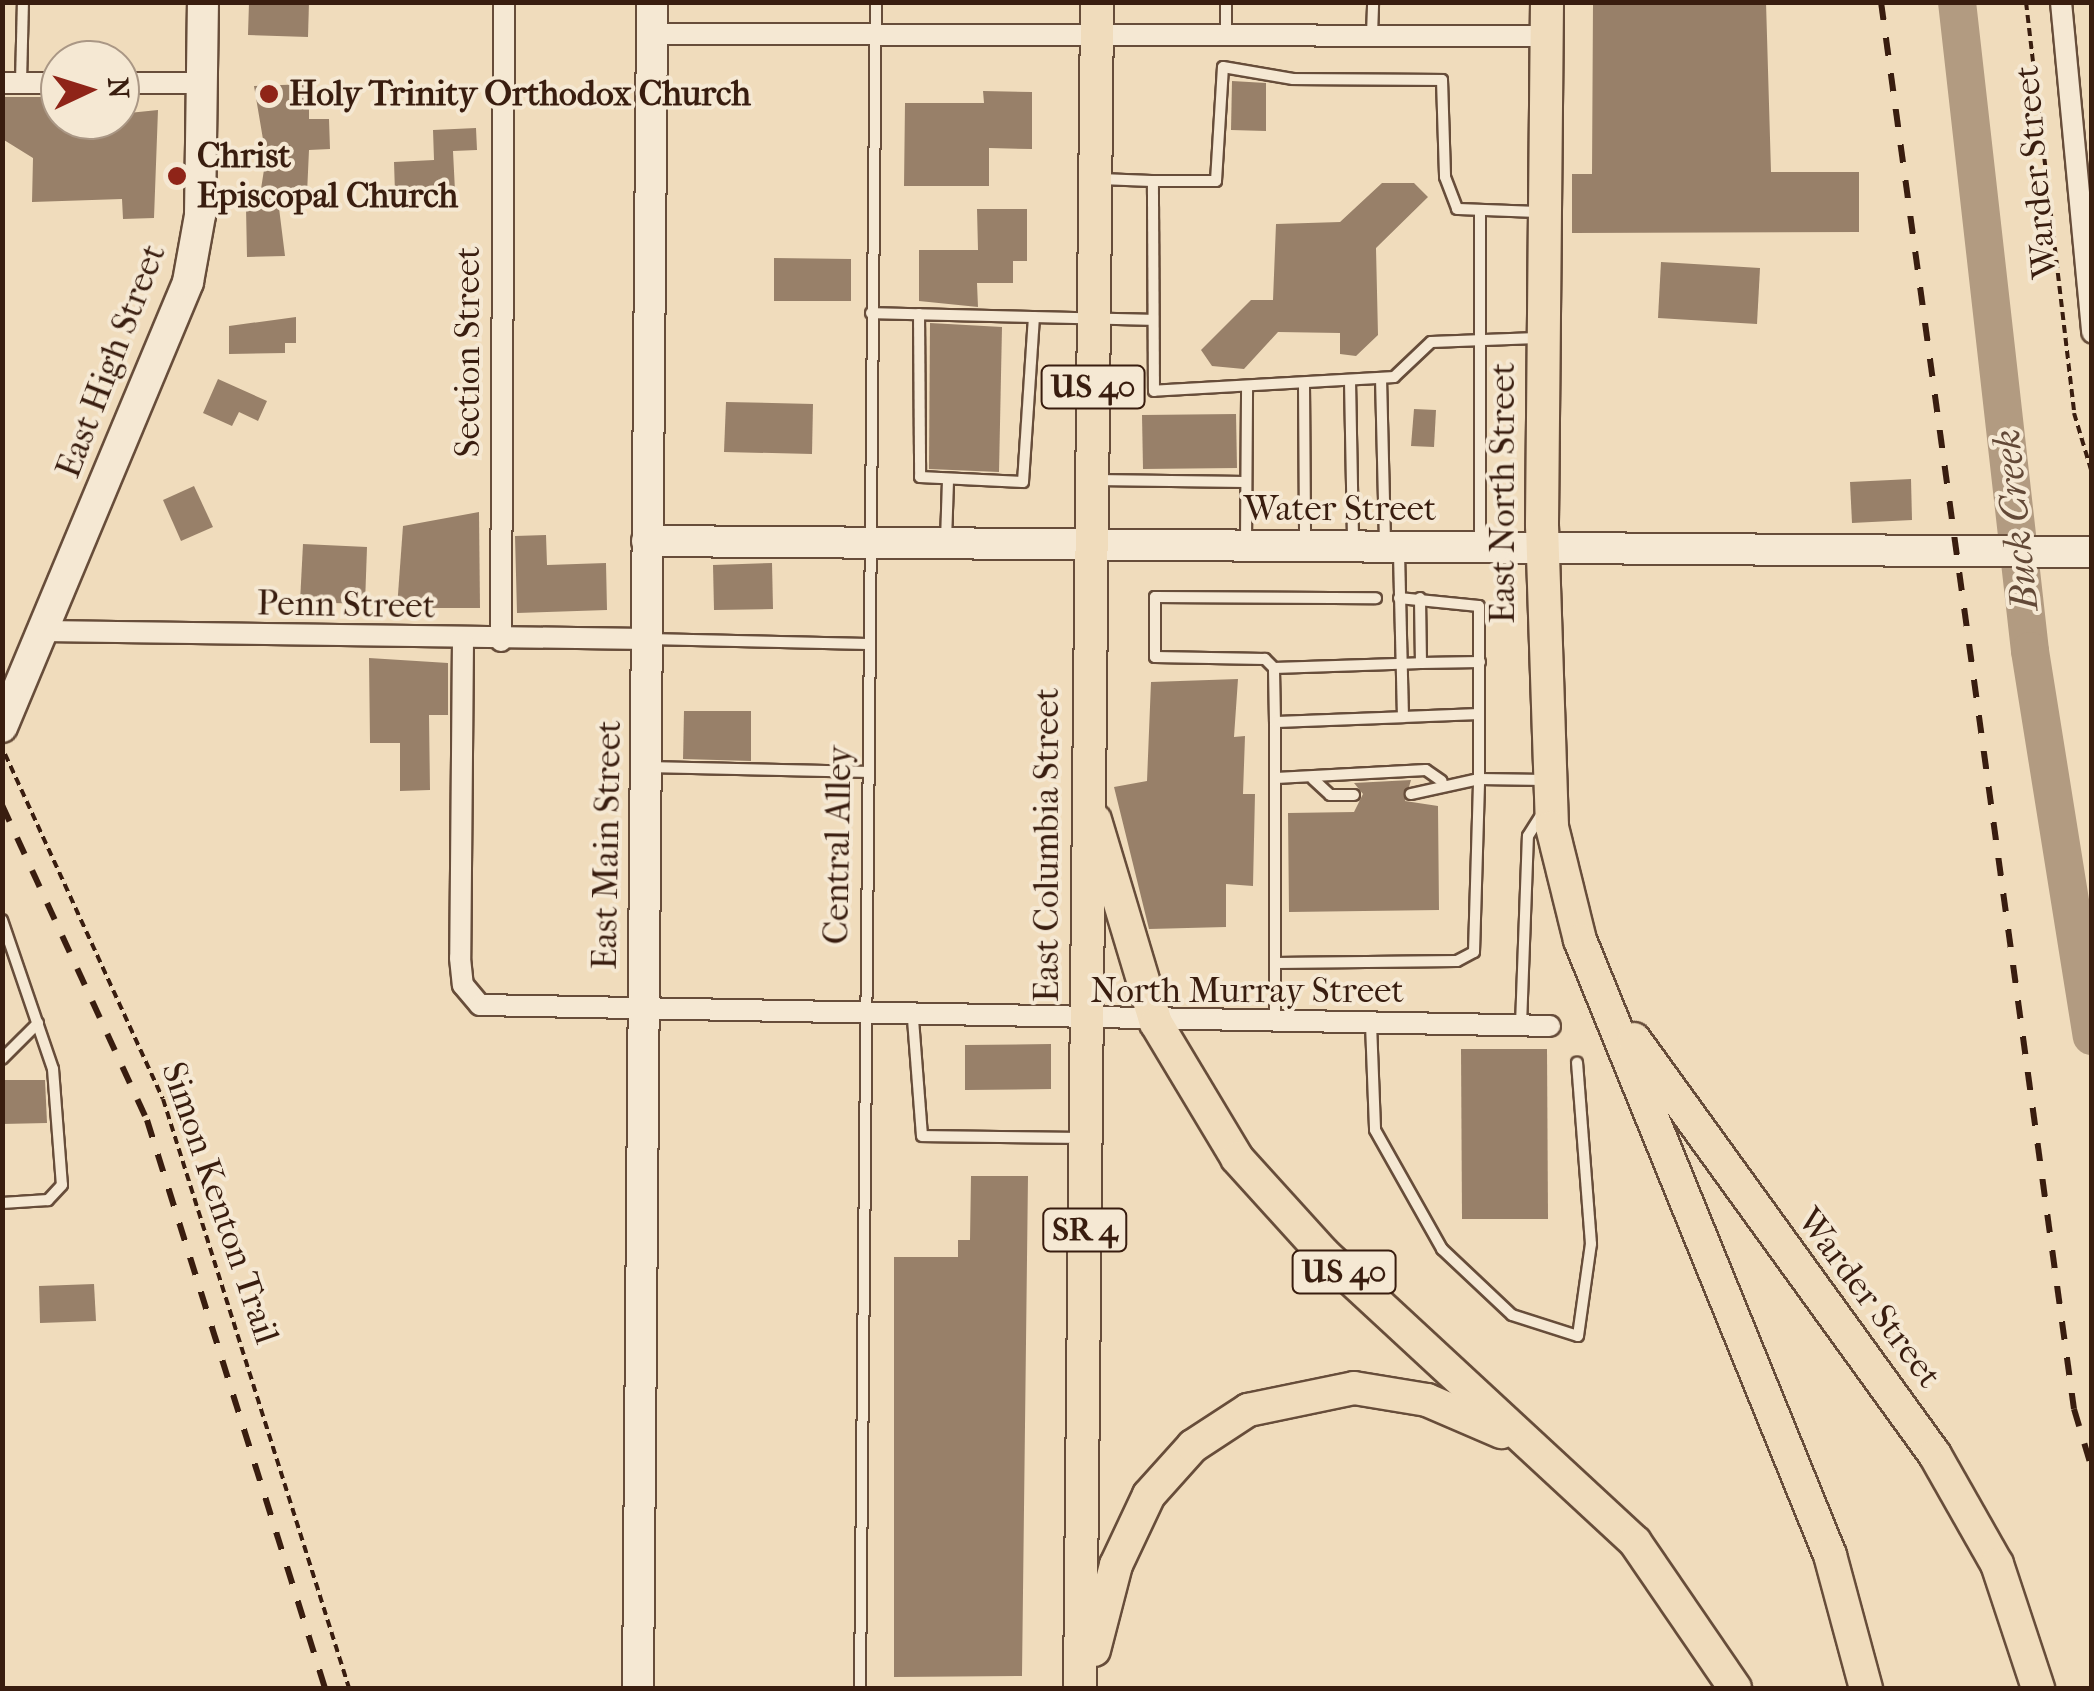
<!DOCTYPE html>
<style>
body{margin:0}
#map{position:relative;width:2094px;height:1691px;overflow:hidden;background:#f0dcbc;font-family:"IM FELL French Canon",serif}
div>[style]{position:absolute}
[style*='--x']{left:calc(var(--x)*1px);top:calc(var(--y)*1px);width:calc(var(--w)*1px);rotate:calc(var(--a)*1deg)}
.river>*{height:38px;margin:-19px;padding:0 19px;transform-origin:19px;border-radius:19px;background:#b29b81}
.building>*{inset:0;background:#988069}
.path>*{height:4px;margin-top:-2px;transform-origin:0;background:repeating-linear-gradient(90deg,#391d0f 0 8px,transparent 0 13px)}
.roads{filter:drop-shadow(2px 0 #674d3a) drop-shadow(-2px 0 #674d3a) drop-shadow(0 2px #674d3a) drop-shadow(0 -2px #674d3a)}
.lane>*{height:10px;margin:-5px;padding:0 5px;transform-origin:5px;border-radius:5px;background:#f5e8d3}
.street>*{height:20px;margin:-10px;padding:0 10px;transform-origin:10px;border-radius:10px;background:#f5e8d3}
.secondary>*{height:30px;margin:-15px;padding:0 15px;transform-origin:15px;border-radius:15px;background:#f5e8d3}
.primary>*{height:32px;margin:-16px;padding:0 16px;transform-origin:16px;border-radius:16px;background:#f0dcbc}
.rail>*{height:6px;margin-top:-3px;transform-origin:0;background:repeating-linear-gradient(90deg,#391d0f 0 18px,transparent 0 36px)}
.dots>*{width:28px;height:28px;translate:-50% -50%;box-sizing:border-box;border:5px solid #f5e8d3;border-radius:50%}
span{translate:-50% -50%;white-space:nowrap;text-align:center;line-height:1.15;-webkit-text-stroke:8px #f5e8d3;paint-order:stroke}
.shield-label span{padding:2px 8px;background:#f5e8d3;border:2px solid;border-radius:8px;-webkit-text-stroke-width:0}
.shield-label{font-size:32px;color:#391d0f;font-weight:700}
.poi-label{font-size:35px;color:#391d0f;font-weight:700}
.left{translate:0 -50%;text-align:left}
.street-label{font-size:35px;color:#391d0f}
.water-label{font-size:38px;color:#634937;font-style:italic}
.frame{position:absolute;inset:0;border:5px solid #391d0f;pointer-events:none}
.north{position:absolute;left:40px;top:40px;width:100px;height:100px;box-sizing:border-box;background:#f5e8d3;border:2px solid #aa9785;border-radius:50%;rotate:86deg;font-size:28px;font-weight:700;line-height:40px;text-align:center;color:#391d0f}
.north::after{content:'';display:block;margin:auto;width:35px;height:45px;background:#8f2418;clip-path:polygon(50% 0,100% 100%,50% 72%,0 100%)}
</style>
<div id="map">
<div class="river">
<i style="--x:1957;--y:2;--w:653;--a:83.58"></i>
<i style="--x:2030;--y:651;--w:390;--a:80.9"></i>
</div>
<div class="building">
<i style="clip-path:polygon(249px 2px,309px 2px,308px 37px,248px 35px)"></i>
<i style="clip-path:polygon(1593px 2px,1766px 2px,1771px 172px,1859px 172px,1859px 232px,1572px 233px,1572px 174px,1592px 174px)"></i>
<i style="clip-path:polygon(1232px 81px,1266px 83px,1266px 131px,1231px 130px)"></i>
<i style="clip-path:polygon(309px 84px,309px 119px,329px 119px,330px 149px,309px 150px,307px 194px,277px 192px,285px 256px,247px 257px,246px 208px,258px 208px,266px 157px,254px 86px)"></i>
<i style="clip-path:polygon(983px 91px,1032px 92px,1032px 149px,989px 148px,989px 186px,904px 186px,905px 103px,984px 103px)"></i>
<i style="clip-path:polygon(4px 97px,60px 97px,60px 120px,158px 110px,154px 218px,123px 219px,122px 199px,32px 202px,33px 158px,4px 140px)"></i>
<i style="clip-path:polygon(476px 128px,477px 150px,453px 151px,455px 191px,395px 193px,394px 162px,434px 160px,433px 130px)"></i>
<i style="clip-path:polygon(1382px 183px,1414px 183px,1428px 197px,1376px 248px,1378px 335px,1356px 356px,1340px 354px,1340px 333px,1278px 332px,1244px 369px,1212px 366px,1201px 350px,1251px 300px,1273px 300px,1276px 224px,1340px 222px)"></i>
<i style="clip-path:polygon(977px 209px,1027px 209px,1027px 261px,1013px 261px,1013px 283px,977px 283px,978px 307px,919px 301px,919px 250px,978px 250px)"></i>
<i style="clip-path:polygon(774px 258px,851px 259px,851px 301px,774px 301px)"></i>
<i style="clip-path:polygon(1661px 262px,1760px 268px,1757px 324px,1658px 318px)"></i>
<i style="clip-path:polygon(296px 317px,296px 343px,285px 343px,285px 353px,229px 354px,229px 326px)"></i>
<i style="clip-path:polygon(930px 323px,1002px 327px,999px 472px,929px 469px)"></i>
<i style="clip-path:polygon(218px 379px,267px 401px,258px 421px,239px 412px,232px 426px,203px 413px)"></i>
<i style="clip-path:polygon(726px 402px,813px 404px,812px 454px,724px 452px)"></i>
<i style="clip-path:polygon(1414px 409px,1436px 410px,1434px 447px,1411px 446px)"></i>
<i style="clip-path:polygon(1236px 414px,1237px 468px,1143px 469px,1142px 415px)"></i>
<i style="clip-path:polygon(1911px 479px,1912px 520px,1852px 523px,1850px 482px)"></i>
<i style="clip-path:polygon(194px 486px,213px 527px,181px 541px,163px 500px)"></i>
<i style="clip-path:polygon(479px 512px,480px 608px,397px 608px,403px 526px)"></i>
<i style="clip-path:polygon(546px 535px,547px 565px,606px 563px,607px 610px,517px 613px,515px 536px)"></i>
<i style="clip-path:polygon(303px 544px,367px 547px,365px 604px,300px 602px)"></i>
<i style="clip-path:polygon(772px 563px,773px 609px,714px 610px,713px 565px)"></i>
<i style="clip-path:polygon(369px 658px,448px 663px,448px 715px,429px 715px,430px 790px,400px 791px,400px 743px,370px 743px)"></i>
<i style="clip-path:polygon(1238px 679px,1234px 737px,1245px 736px,1243px 794px,1255px 794px,1253px 886px,1226px 884px,1226px 927px,1149px 929px,1114px 787px,1147px 781px,1151px 682px)"></i>
<i style="clip-path:polygon(684px 711px,751px 711px,751px 761px,683px 759px)"></i>
<i style="clip-path:polygon(1411px 780px,1405px 801px,1438px 806px,1439px 910px,1289px 912px,1288px 813px,1354px 812px,1363px 794px,1354px 783px)"></i>
<i style="clip-path:polygon(1051px 1044px,1051px 1089px,965px 1090px,965px 1045px)"></i>
<i style="clip-path:polygon(1461px 1049px,1547px 1049px,1548px 1219px,1462px 1219px)"></i>
<i style="clip-path:polygon(2px 1080px,45px 1080px,47px 1123px,2px 1124px)"></i>
<i style="clip-path:polygon(971px 1176px,1028px 1176px,1022px 1676px,894px 1677px,894px 1257px,958px 1257px,958px 1240px,970px 1240px)"></i>
<i style="clip-path:polygon(94px 1284px,96px 1321px,40px 1323px,39px 1286px)"></i>
</div>
<div class="path">
<i style="--x:2026;--y:2;--w:414;--a:83.3"></i>
<i style="--x:2074;--y:413;--w:63;--a:73.3"></i>
<i style="--x:5;--y:754;--w:379;--a:65.4"></i>
<i style="--x:163;--y:1099;--w:618;--a:72.47"></i>
</div>
<div class="roads">
<div class="lane">
<i style="--x:1372;--y:35;--w:33;--a:-88"></i>
<i style="--x:1226;--y:36;--w:34;--a:-90"></i>
<i style="--x:21;--y:82;--w:80;--a:-88.6"></i>
<i style="--x:1099;--y:179;--w:54;--a:2.1"></i>
<i style="--x:1480;--y:210;--w:332;--a:90"></i>
<i style="--x:871;--y:313;--w:282;--a:1.4"></i>
<i style="--x:919;--y:314;--w:163;--a:89.6"></i>
<i style="--x:920;--y:477;--w:103;--a:2.8"></i>
<i style="--x:1023;--y:482;--w:165;--a:-86.2"></i>
<i style="--x:1537;--y:338;--w:106;--a:177.8"></i>
<i style="--x:1431;--y:342;--w:51;--a:136.6"></i>
<i style="--x:1394;--y:377;--w:240;--a:176.7"></i>
<i style="--x:1154;--y:391;--w:210;--a:-90.3"></i>
<i style="--x:1153;--y:181;--w:63;--a:0"></i>
<i style="--x:1216;--y:181;--w:114;--a:-86.5"></i>
<i style="--x:1223;--y:67;--w:71;--a:9.7"></i>
<i style="--x:1293;--y:79;--w:149;--a:0.4"></i>
<i style="--x:1442;--y:80;--w:97;--a:88.2"></i>
<i style="--x:1445;--y:177;--w:34;--a:69"></i>
<i style="--x:1457;--y:209;--w:82;--a:2.1"></i>
<i style="--x:1381;--y:378;--w:164;--a:88.6"></i>
<i style="--x:1350;--y:381;--w:160;--a:88.9"></i>
<i style="--x:1304;--y:385;--w:155;--a:89.6"></i>
<i style="--x:1096;--y:480;--w:149;--a:0.8"></i>
<i style="--x:946;--y:541;--w:61;--a:-88.1"></i>
<i style="--x:1246;--y:541;--w:154;--a:-89.6"></i>
<i style="--x:1399;--y:598;--w:80;--a:5.7"></i>
<i style="--x:1479;--y:606;--w:108;--a:90"></i>
<i style="--x:648;--y:639;--w:220;--a:1.3"></i>
<i style="--x:1421;--y:663;--w:59;--a:-1"></i>
<i style="--x:1274;--y:668;--w:147;--a:-1.9"></i>
<i style="--x:1421;--y:663;--w:65;--a:-90.9"></i>
<i style="--x:1403;--y:717;--w:76;--a:-2.3"></i>
<i style="--x:1479;--y:714;--w:65;--a:90"></i>
<i style="--x:1479;--y:779;--w:67;--a:0.9"></i>
<i style="--x:1275;--y:722;--w:54;--a:-91.1"></i>
<i style="--x:1274;--y:668;--w:13;--a:-135"></i>
<i style="--x:1265;--y:659;--w:110;--a:-179"></i>
<i style="--x:1155;--y:657;--w:60;--a:-90"></i>
<i style="--x:1155;--y:597;--w:221;--a:0.3"></i>
<i style="--x:652;--y:767;--w:214;--a:1.3"></i>
<i style="--x:1276;--y:778;--w:150;--a:-3.1"></i>
<i style="--x:1426;--y:770;--w:19;--a:35"></i>
<i style="--x:1313;--y:779;--w:23;--a:43"></i>
<i style="--x:1330;--y:795;--w:24;--a:0"></i>
<i style="--x:2;--y:920;--w:157;--a:71.1"></i>
<i style="--x:53;--y:1069;--w:116;--a:85.6"></i>
<i style="--x:62;--y:1185;--w:21;--a:133"></i>
<i style="--x:48;--y:1200;--w:46;--a:176.3"></i>
<i style="--x:1276;--y:963;--w:181;--a:-0.6"></i>
<i style="--x:1457;--y:961;--w:19;--a:-28"></i>
<i style="--x:1474;--y:952;--w:173;--a:-88.3"></i>
<i style="--x:1479;--y:779;--w:70;--a:167.6"></i>
<i style="--x:913;--y:1019;--w:117;--a:85.6"></i>
<i style="--x:922;--y:1136;--w:156;--a:0.7"></i>
<i style="--x:1275;--y:1022;--w:300;--a:-90"></i>
<i style="--x:1275;--y:722;--w:128;--a:-2.2"></i>
<i style="--x:1403;--y:717;--w:169;--a:-91.4"></i>
<i style="--x:1371;--y:1024;--w:106;--a:87.8"></i>
<i style="--x:1375;--y:1130;--w:137;--a:60.6"></i>
<i style="--x:1442;--y:1249;--w:96;--a:43.3"></i>
<i style="--x:1512;--y:1315;--w:69;--a:17.7"></i>
<i style="--x:1578;--y:1336;--w:93;--a:-82"></i>
<i style="--x:1591;--y:1244;--w:182;--a:-94.4"></i>
<i style="--x:1521;--y:1025;--w:189;--a:-87.9"></i>
<i style="--x:1528;--y:836;--w:25;--a:-58"></i>
<i style="--x:2;--y:1059;--w:51;--a:-45"></i>
<i style="--x:860;--y:1688;--w:1686;--a:-89.46"></i>
</div>
<div class="street">
<i style="--x:2061;--y:2;--w:332;--a:84.6"></i>
<i style="--x:651;--y:34;--w:895;--a:0.13"></i>
<i style="--x:2;--y:83;--w:58;--a:0"></i>
<i style="--x:120;--y:83;--w:82;--a:0"></i>
<i style="--x:43;--y:631;--w:604;--a:0.76"></i>
<i style="--x:463;--y:640;--w:318;--a:90.5"></i>
<i style="--x:460;--y:958;--w:27;--a:84"></i>
<i style="--x:463;--y:985;--w:26;--a:50"></i>
<i style="--x:480;--y:1005;--w:1070;--a:1.12"></i>
<i style="--x:501;--y:641;--w:639;--a:-89.73"></i>
</div>
<div class="secondary">
<i style="--x:647;--y:541;--w:1445;--a:0.44"></i>
<i style="--x:2;--y:727;--w:482;--a:-67.3"></i>
<i style="--x:188;--y:282;--w:68;--a:-79.8"></i>
<i style="--x:200;--y:215;--w:213;--a:-89.2"></i>
<i style="--x:638;--y:1688;--w:1686;--a:-89.52"></i>
</div>
<div class="primary">
<i style="--x:1547;--y:2;--w:523;--a:90.55"></i>
<i style="--x:1542;--y:525;--w:302;--a:88.1"></i>
<i style="--x:1552;--y:827;--w:116;--a:76.1"></i>
<i style="--x:1580;--y:940;--w:664;--a:67.88"></i>
<i style="--x:1830;--y:1555;--w:138;--a:74.9"></i>
<i style="--x:1095;--y:820;--w:212;--a:73.3"></i>
<i style="--x:1156;--y:1023;--w:157;--a:59"></i>
<i style="--x:1237;--y:1158;--w:128;--a:47.8"></i>
<i style="--x:1323;--y:1253;--w:425;--a:42.8"></i>
<i style="--x:1635;--y:1542;--w:177;--a:55.6"></i>
<i style="--x:1634;--y:1039;--w:513;--a:54.11"></i>
<i style="--x:1935;--y:1455;--w:125;--a:60.4"></i>
<i style="--x:1997;--y:1564;--w:131;--a:71.7"></i>
<i style="--x:1094;--y:1650;--w:88;--a:-75.5"></i>
<i style="--x:1116;--y:1565;--w:77;--a:-64.8"></i>
<i style="--x:1149;--y:1495;--w:66;--a:-48.1"></i>
<i style="--x:1193;--y:1446;--w:66;--a:-33.2"></i>
<i style="--x:1248;--y:1410;--w:108;--a:-11.7"></i>
<i style="--x:1354;--y:1388;--w:74;--a:9.3"></i>
<i style="--x:1427;--y:1400;--w:81;--a:23.4"></i>
<i style="--x:1080;--y:1688;--w:1686;--a:-89.42"></i>
</div>
</div>
<div class="rail">
<i style="--x:1881;--y:2;--w:1420;--a:82.19"></i>
<i style="--x:2074;--y:1409;--w:63;--a:73.3"></i>
<i style="--x:2;--y:805;--w:347;--a:65.3"></i>
<i style="--x:147;--y:1120;--w:595;--a:72.6"></i>
</div>
<div class="dots">
<i style="left:269px;top:94px;background:#8f2418"></i>
<i style="left:177px;top:176px;background:#8f2418"></i>
</div>
<div class="shield-label">
<span style="left:1093px;top:387px">US 40</span>
<span style="left:1085px;top:1230px">SR 4</span>
<span style="left:1344px;top:1272px">US 40</span>
</div>
<div class="poi-label">
<span class="left" style="left:289px;top:94px">Holy Trinity Orthodox Church</span>
<span class="left" style="left:197px;top:176px">Christ<br>Episcopal Church</span>
</div>
<div class="street-label">
<span style="left:2036px;top:172px;rotate:-95deg">Warder Street</span>
<span style="left:468px;top:352px;rotate:-90deg">Section Street</span>
<span style="left:111px;top:361px;rotate:-69deg">East High Street</span>
<span style="left:1503px;top:493px;rotate:-90deg">East North Street</span>
<span style="left:1340px;top:509px">Water Street</span>
<span style="left:346px;top:605px;rotate:1deg">Penn Street</span>
<span style="left:607px;top:845px;rotate:-89deg">East Main Street</span>
<span style="left:838px;top:845px;rotate:-89deg">Central Alley</span>
<span style="left:1047px;top:845px;rotate:-90deg">East Columbia Street</span>
<span style="left:1247px;top:991px">North Murray Street</span>
<span style="left:220px;top:1203px;rotate:71deg">Simon Kenton Trail</span>
<span style="left:1869px;top:1298px;rotate:53deg">Warder Street</span>
</div>
<div class="water-label">
<span style="left:2016px;top:520px;rotate:-96deg">Buck Creek</span>
</div>
<div class="frame"></div>
<div class="north">N</div>
</div>
